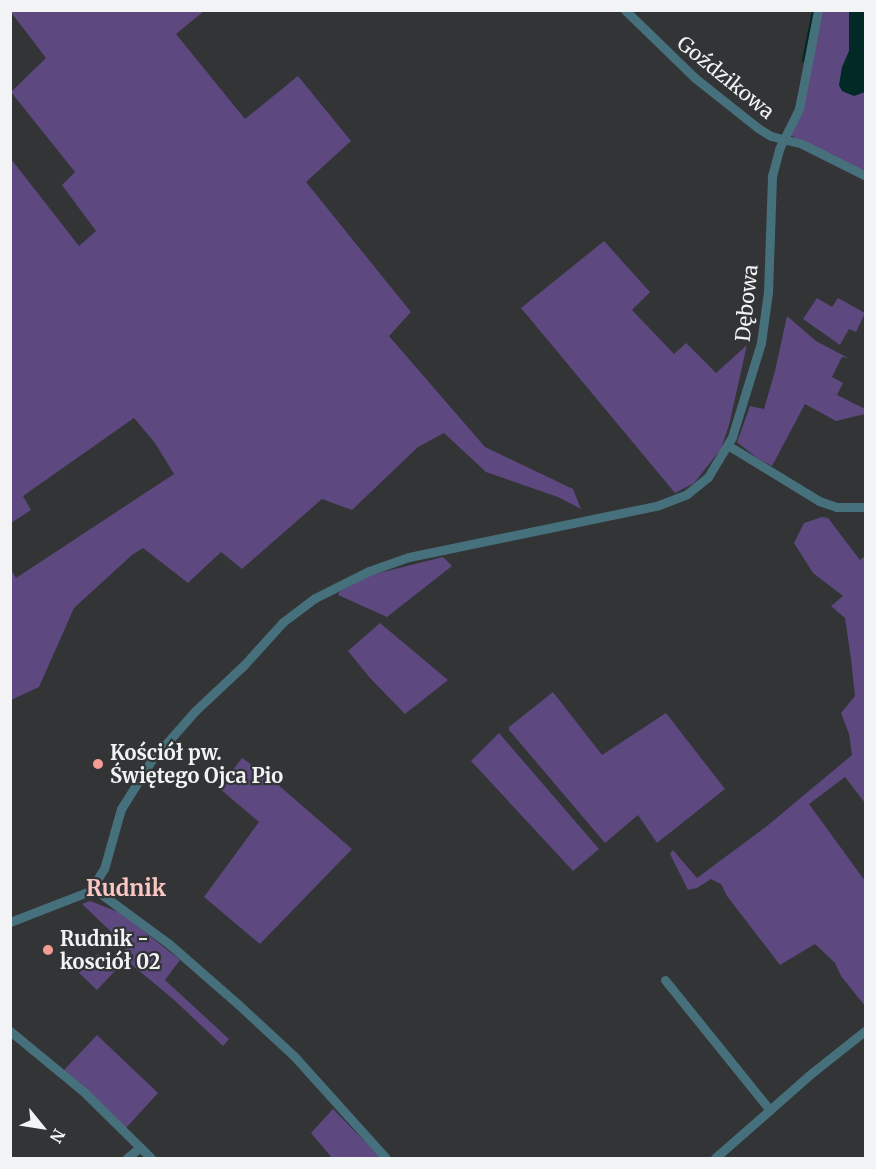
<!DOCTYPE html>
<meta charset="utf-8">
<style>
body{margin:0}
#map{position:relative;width:876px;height:1169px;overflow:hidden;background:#323436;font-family:Merriweather,serif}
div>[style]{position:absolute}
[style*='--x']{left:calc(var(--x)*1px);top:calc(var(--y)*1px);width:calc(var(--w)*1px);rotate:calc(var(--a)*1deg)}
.green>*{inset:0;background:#5d487f}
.water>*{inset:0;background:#012926}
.stream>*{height:3px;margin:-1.5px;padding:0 1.5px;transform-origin:1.5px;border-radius:1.5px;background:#012926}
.street>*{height:9px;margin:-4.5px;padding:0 4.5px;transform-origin:4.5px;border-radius:4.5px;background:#46707b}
.dots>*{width:16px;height:16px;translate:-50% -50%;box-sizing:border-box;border:3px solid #323436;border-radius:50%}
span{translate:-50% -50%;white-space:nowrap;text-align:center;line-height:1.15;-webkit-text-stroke:4.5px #323436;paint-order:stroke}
.street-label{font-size:20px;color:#f1f3f4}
.poi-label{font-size:20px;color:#f1f3f4;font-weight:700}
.left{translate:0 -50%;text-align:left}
.quarter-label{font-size:22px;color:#fbc7c2;font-weight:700}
.frame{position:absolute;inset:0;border:12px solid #f1f3f4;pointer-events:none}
.north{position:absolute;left:12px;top:1097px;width:60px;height:60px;-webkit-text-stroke:4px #323436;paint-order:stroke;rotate:120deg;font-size:16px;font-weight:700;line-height:24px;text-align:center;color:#f1f3f4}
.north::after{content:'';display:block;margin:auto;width:21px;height:27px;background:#f1f3f4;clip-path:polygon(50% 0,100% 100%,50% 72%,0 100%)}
</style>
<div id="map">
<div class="green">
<i style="clip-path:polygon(10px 11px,204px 11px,176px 34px,245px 119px,298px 76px,351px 141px,306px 182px,411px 312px,389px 336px,485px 447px,573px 489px,581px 509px,558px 497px,486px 472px,444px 433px,418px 447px,352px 510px,322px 499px,242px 569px,221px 552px,188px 583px,143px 548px,132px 555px,74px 608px,39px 687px,11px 700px,11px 569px,16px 578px,174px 474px,155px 443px,134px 418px,23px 496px,31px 510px,11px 523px,11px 159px,79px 246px,96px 231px,62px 185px,75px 172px,11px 92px,46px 58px)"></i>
<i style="clip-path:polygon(818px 11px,865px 11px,865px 176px,826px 157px,789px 134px)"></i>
<i style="clip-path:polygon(604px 241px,650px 292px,632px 310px,674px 354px,686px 343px,716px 373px,747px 345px,729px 425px,721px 449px,694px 483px,675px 493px,521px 308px)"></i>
<i style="clip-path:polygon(817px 298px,832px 307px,838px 298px,865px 313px,856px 332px,849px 329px,840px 345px,803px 319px)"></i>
<i style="clip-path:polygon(787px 316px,816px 341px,848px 358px,842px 357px,832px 377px,843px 383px,837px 395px,865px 409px,865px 414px,836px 421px,805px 404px,772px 466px,757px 458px,737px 442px,750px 406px,764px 409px,775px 371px)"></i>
<i style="clip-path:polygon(822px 517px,828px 518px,860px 560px,865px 556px,865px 803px,845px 777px,809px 804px,865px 881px,865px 1006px,841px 976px,835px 963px,815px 944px,780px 965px,727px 896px,721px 884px,711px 879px,697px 888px,688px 890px,670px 854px,673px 850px,697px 878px,767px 826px,852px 755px,849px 734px,841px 713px,855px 696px,851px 659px,845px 618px,831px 606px,843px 596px,813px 573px,794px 543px,804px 523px)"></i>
<i style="clip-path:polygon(443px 557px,452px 566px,387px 617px,338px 595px,339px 592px,371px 575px)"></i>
<i style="clip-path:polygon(380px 623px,448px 680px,405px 714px,370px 678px,348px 651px)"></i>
<i style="clip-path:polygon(553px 692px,602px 755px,666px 713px,725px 789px,657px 843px,638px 815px,605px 843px,509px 730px,509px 727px)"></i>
<i style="clip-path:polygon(499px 733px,599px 849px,573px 871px,471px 761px)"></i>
<i style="clip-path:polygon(242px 758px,268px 776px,352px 849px,260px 944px,204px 897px,259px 822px,219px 788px)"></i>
<i style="clip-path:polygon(90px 901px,121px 913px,180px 960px,165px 980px,229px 1039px,223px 1046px,173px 999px,120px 955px,127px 947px,82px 904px)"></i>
<i style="clip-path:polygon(98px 954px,116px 970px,97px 990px,79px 973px)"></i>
<i style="clip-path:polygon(97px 1035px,158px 1093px,126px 1128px,63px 1071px)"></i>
<i style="clip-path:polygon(333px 1109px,381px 1158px,332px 1158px,311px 1133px)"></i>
</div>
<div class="water">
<i style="clip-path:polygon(849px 11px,865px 11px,865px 92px,854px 96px,842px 91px,839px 85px,842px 67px,849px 51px)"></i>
</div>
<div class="stream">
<i style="--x:803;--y:60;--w:51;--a:-78.7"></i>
</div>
<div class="street">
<i style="--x:625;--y:10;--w:98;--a:44.2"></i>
<i style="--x:695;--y:78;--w:80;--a:38.4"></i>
<i style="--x:758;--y:128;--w:15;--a:32"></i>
<i style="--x:771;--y:136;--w:32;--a:14"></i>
<i style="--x:802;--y:144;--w:72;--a:26.6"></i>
<i style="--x:729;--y:446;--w:105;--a:31.4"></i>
<i style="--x:819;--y:501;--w:18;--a:19"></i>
<i style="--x:836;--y:507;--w:30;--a:0"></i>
<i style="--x:93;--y:888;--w:93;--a:36.3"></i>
<i style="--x:168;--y:943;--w:96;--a:41.2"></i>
<i style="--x:240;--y:1006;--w:74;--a:42.8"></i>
<i style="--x:294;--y:1056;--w:137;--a:48"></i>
<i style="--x:10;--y:922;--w:86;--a:-21.2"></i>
<i style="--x:90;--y:891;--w:26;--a:-58"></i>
<i style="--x:104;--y:869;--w:62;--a:-74.2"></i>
<i style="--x:121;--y:809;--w:57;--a:-58"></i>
<i style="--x:151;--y:761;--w:67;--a:-48.7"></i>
<i style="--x:195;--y:711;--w:67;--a:-43.2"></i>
<i style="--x:244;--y:665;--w:58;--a:-47.8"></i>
<i style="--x:283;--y:622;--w:40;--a:-37"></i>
<i style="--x:315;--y:598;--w:60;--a:-26.6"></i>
<i style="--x:369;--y:571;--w:42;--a:-19.3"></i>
<i style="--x:409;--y:557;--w:255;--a:-11.7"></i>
<i style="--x:659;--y:505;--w:30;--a:-21"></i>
<i style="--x:687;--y:494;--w:27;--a:-39"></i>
<i style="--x:708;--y:477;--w:47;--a:-59"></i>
<i style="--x:732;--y:437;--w:98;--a:-72.9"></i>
<i style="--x:761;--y:343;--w:51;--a:-82.2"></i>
<i style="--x:768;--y:292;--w:116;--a:-88"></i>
<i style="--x:772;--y:176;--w:28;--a:-75"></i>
<i style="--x:779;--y:149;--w:45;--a:-63.4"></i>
<i style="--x:799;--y:109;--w:101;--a:-79.1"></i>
<i style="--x:665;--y:980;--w:167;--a:51.1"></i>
<i style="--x:10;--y:1031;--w:96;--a:39.5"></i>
<i style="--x:84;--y:1092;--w:94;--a:44.6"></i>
<i style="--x:127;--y:1158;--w:17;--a:-40"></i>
<i style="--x:715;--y:1158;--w:130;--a:-41.3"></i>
<i style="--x:813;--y:1072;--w:68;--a:-38.4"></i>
</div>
<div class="dots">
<i style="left:98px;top:764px;background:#f59c95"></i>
<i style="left:48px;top:950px;background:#f59c95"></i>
</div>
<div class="street-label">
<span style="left:726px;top:77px;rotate:39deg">Goździkowa</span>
<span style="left:746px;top:303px;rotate:-84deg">Dębowa</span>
</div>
<div class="poi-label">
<span class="left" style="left:110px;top:764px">Kościół pw.<br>Świętego Ojca Pio</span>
<span class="left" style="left:60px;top:950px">Rudnik -<br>kosciół 02</span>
</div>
<div class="quarter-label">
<span style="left:126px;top:889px">Rudnik</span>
</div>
<div class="frame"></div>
<div class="north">N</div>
</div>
